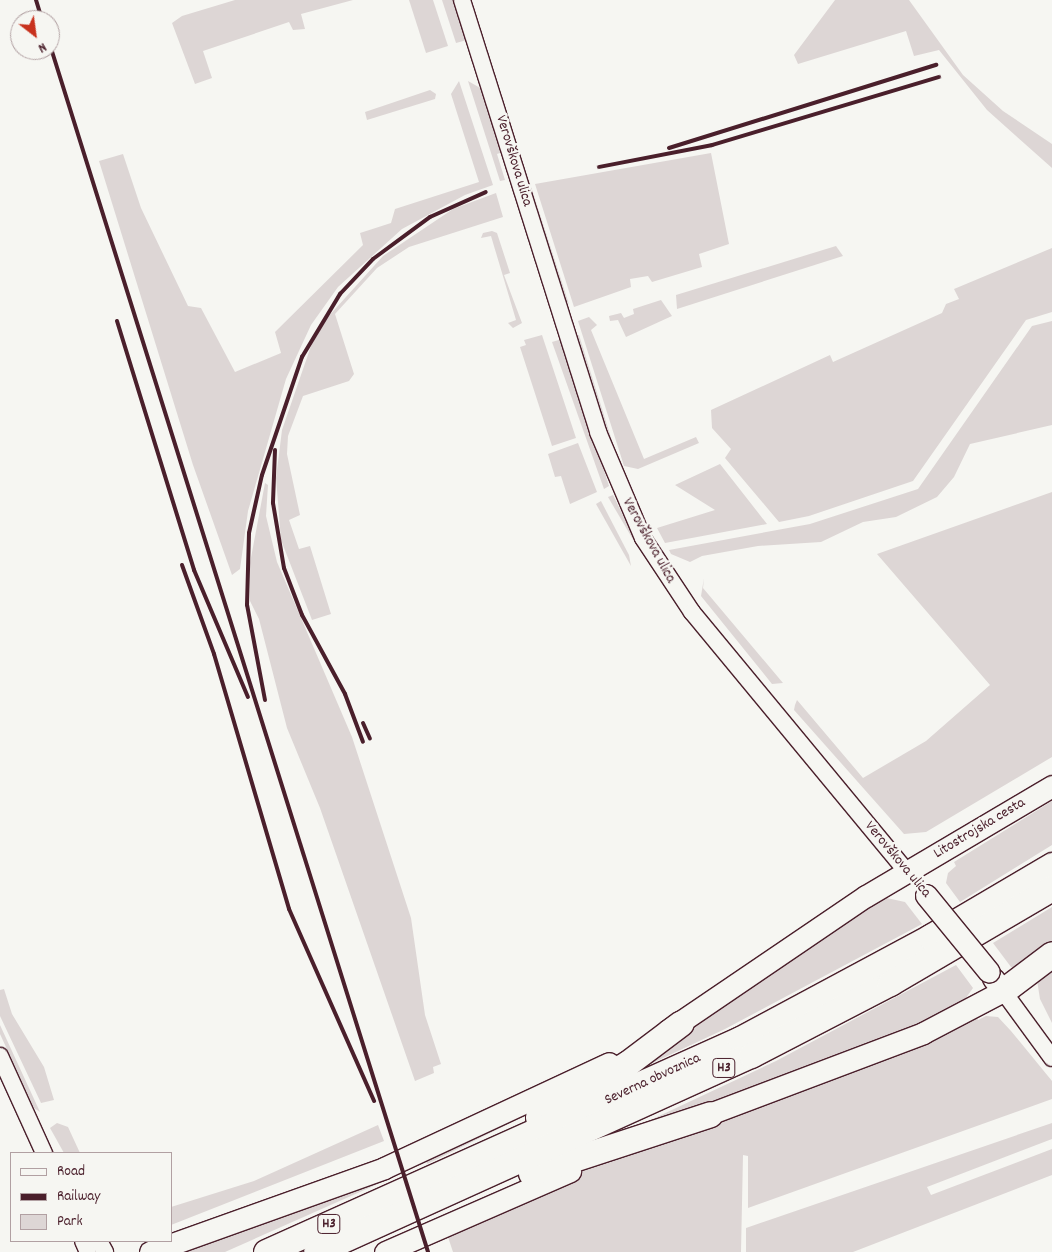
<!DOCTYPE html>
<meta charset="utf-8">
<style>
body{margin:0}
#map{position:relative;width:1052px;height:1252px;overflow:hidden;background:#f6f6f2;font-family:Dekko,sans-serif}
div>[style]{position:absolute}
[style*='--x']{left:calc(var(--x)*1px);top:calc(var(--y)*1px);width:calc(var(--w)*1px);rotate:calc(var(--a)*1deg)}
.green>*{inset:0;background:#ddd6d5}
.roads{filter:drop-shadow(1px 0 #4a1f2b) drop-shadow(-1px 0 #4a1f2b) drop-shadow(0 1px #4a1f2b) drop-shadow(0 -1px #4a1f2b)}
.minor>*{height:16px;margin:-8px;padding:0 8px;transform-origin:8px;border-radius:8px;background:#f6f6f2}
.major>*{height:21px;margin:-10.5px;padding:0 10.5px;transform-origin:10.5px;border-radius:10.5px;background:#f6f6f2}
.highway>*{height:25px;margin:-12.5px;padding:0 12.5px;transform-origin:12.5px;border-radius:12.5px;background:#f6f6f2}
.rail>*{height:4px;margin:-2px;padding:0 2px;transform-origin:2px;border-radius:2px;background:#4a1f2b}
.bridges{filter:drop-shadow(1px 0 #4a1f2b) drop-shadow(-1px 0 #4a1f2b) drop-shadow(0 1px #4a1f2b) drop-shadow(0 -1px #4a1f2b)}
.major-bridge>*{height:21px;margin:-10.5px;padding:0 10.5px;transform-origin:10.5px;border-radius:10.5px;background:#f6f6f2}
span{translate:-50% -50%;white-space:nowrap;text-align:center;line-height:1.15;-webkit-text-stroke:5px #f6f6f2;paint-order:stroke}
.shield-label span{padding:1px 4px;background:#f6f6f2;border:1px solid;border-radius:4px;-webkit-text-stroke-width:0}
.shield-label{font-size:14px;color:#4a1f2b;font-weight:700}
.street-label{font-size:15px;color:#4a1f2b}
.legend{position:absolute;left:10px;top:1152px;width:162px;height:90px;box-sizing:border-box;background:#f6f6f2;border:1px solid #b1a0a2;margin:0;padding:6px 9px;list-style:none;font-size:15px;color:#4a1f2b}
.legend li{display:flex;align-items:center;gap:10px;height:25px}
.legend b{width:25px;border:1px solid #b1a0a2}
.north{position:absolute;left:10px;top:10px;width:50px;height:50px;box-sizing:border-box;background:#f6f6f2;border:1px solid #b1a0a2;border-radius:50%;rotate:150deg;font-size:14px;font-weight:700;line-height:20px;text-align:center;color:#4a1f2b}
.north::after{content:'';display:block;margin:auto;width:18px;height:22px;background:#c8321e;clip-path:polygon(50% 0,100% 100%,50% 72%,0 100%)}
</style>
<div id="map">
<div class="green">
<i style="clip-path:polygon(235px 0,353px 0,301px 14px,305px 29px,293px 30px,289px 22px,203px 51px,212px 78px,195px 84px,172px 23px,182px 16px)"></i>
<i style="clip-path:polygon(409px 0,433px 0,448px 46px,426px 53px)"></i>
<i style="clip-path:polygon(442px 0,455px 0,467px 40px,456px 43px)"></i>
<i style="clip-path:polygon(835px 0,909px 0,963px 75px,1003px 111px,1052px 144px,1052px 168px,987px 110px,939px 50px,914px 56px,906px 31px,798px 64px,794px 55px)"></i>
<i style="clip-path:polygon(459px 81px,493px 185px,465px 195px,402px 229px,338px 287px,311px 325px,286px 379px,248px 511px,240px 569px,232px 575px,193px 465px,99px 161px,123px 154px,141px 208px,188px 306px,201px 308px,235px 372px,281px 353px,275px 332px,363px 245px,360px 233px,391px 223px,395px 209px,479px 182px,451px 94px)"></i>
<i style="clip-path:polygon(468px 81px,482px 89px,503px 152px,497px 154px,505px 180px,500px 181px)"></i>
<i style="clip-path:polygon(430px 90px,436px 94px,435px 99px,367px 120px,365px 112px)"></i>
<i style="clip-path:polygon(711px 153px,729px 244px,699px 254px,702px 267px,652px 282px,648px 276px,630px 279px,631px 287px,574px 307px,535px 184px)"></i>
<i style="clip-path:polygon(526px 171px,569px 304px,565px 300px)"></i>
<i style="clip-path:polygon(496px 193px,503px 217px,409px 247px,377px 268px,335px 314px,354px 374px,349px 381px,303px 396px,288px 436px,287px 454px,300px 515px,289px 520px,299px 549px,310px 546px,331px 614px,312px 620px,281px 540px,276px 478px,282px 430px,311px 346px,327px 318px,383px 256px,453px 209px)"></i>
<i style="clip-path:polygon(492px 231px,497px 233px,510px 273px,504px 275px,522px 323px,513px 328px,508px 323px,516px 320px,491px 236px,481px 238px,483px 233px)"></i>
<i style="clip-path:polygon(836px 246px,843px 256px,677px 309px,676px 295px)"></i>
<i style="clip-path:polygon(1052px 248px,1052px 312px,1026px 320px,913px 481px,809px 516px,779px 522px,725px 458px,731px 449px,712px 428px,711px 410px,830px 355px,833px 362px,942px 313px,946px 304px,959px 299px,954px 289px)"></i>
<i style="clip-path:polygon(661px 300px,672px 316px,626px 337px,618px 320px,610px 321px,609px 316px,621px 313px,624px 318px,634px 314px,633px 309px)"></i>
<i style="clip-path:polygon(589px 317px,597px 325px,591px 330px,644px 459px,696px 437px,699px 443px,638px 469px,624px 466px,578px 321px)"></i>
<i style="clip-path:polygon(1052px 321px,1052px 425px,970px 444px,954px 477px,937px 497px,896px 517px,863px 522px,821px 542px,758px 546px,702px 556px,690px 562px,671px 554px,669px 550px,810px 524px,918px 489px,1032px 326px)"></i>
<i style="clip-path:polygon(542px 335px,576px 438px,552px 446px,520px 347px,526px 345px,524px 340px)"></i>
<i style="clip-path:polygon(579px 335px,619px 463px,575px 336px)"></i>
<i style="clip-path:polygon(562px 339px,609px 486px,604px 489px,552px 342px)"></i>
<i style="clip-path:polygon(578px 443px,597px 492px,570px 504px,561px 476px,555px 477px,548px 454px)"></i>
<i style="clip-path:polygon(720px 464px,767px 524px,665px 543px,657px 528px,715px 510px,675px 485px)"></i>
<i style="clip-path:polygon(265px 483px,268px 485px,266px 516px,277px 562px,352px 737px,411px 918px,425px 1015px,441px 1064px,433px 1067px,434px 1073px,415px 1081px,320px 808px,287px 728px,259px 619px,250px 601px,250px 563px)"></i>
<i style="clip-path:polygon(1052px 492px,1052px 757px,926px 832px,904px 834px,794px 710px,795px 705px,797px 700px,863px 778px,926px 741px,990px 685px,877px 554px)"></i>
<i style="clip-path:polygon(613px 495px,637px 544px,638px 548px,608px 497px)"></i>
<i style="clip-path:polygon(601px 501px,629px 555px,631px 566px,596px 504px)"></i>
<i style="clip-path:polygon(704px 578px,703px 588px,783px 683px,772px 684px,701px 596px)"></i>
<i style="clip-path:polygon(1052px 801px,1052px 845px,960px 902px,946px 883px,948px 873px,956px 866px,954px 862px)"></i>
<i style="clip-path:polygon(882px 897px,905px 902px,922px 924px,725px 1029px,616px 1080px)"></i>
<i style="clip-path:polygon(1052px 907px,1052px 946px,1020px 969px,1011px 967px,993px 943px)"></i>
<i style="clip-path:polygon(1052px 964px,1052px 1023px,1040px 999px,1037px 980px)"></i>
<i style="clip-path:polygon(956px 965px,973px 988px,963px 1002px,893px 1038px,610px 1139px,776px 1061px)"></i>
<i style="clip-path:polygon(4px 989px,12px 1014px,44px 1067px,54px 1100px,41px 1103px,0 1016px,0 990px)"></i>
<i style="clip-path:polygon(975px 1016px,978px 1020px,986px 1016px,998px 1017px,1011px 1031px,1052px 1081px,1052px 1099px,748px 1208px,748px 1156px,743px 1155px,741px 1252px,453px 1252px,446px 1231px,476px 1216px,607px 1161px)"></i>
<i style="clip-path:polygon(0 1025px,40px 1112px,34px 1108px,0 1034px)"></i>
<i style="clip-path:polygon(524px 1113px,525px 1116px,427px 1164px,425px 1158px)"></i>
<i style="clip-path:polygon(57px 1123px,68px 1127px,80px 1153px,64px 1153px,50px 1128px)"></i>
<i style="clip-path:polygon(1052px 1123px,1052px 1139px,927px 1187px,931px 1195px,1052px 1149px,1052px 1175px,853px 1252px,746px 1252px,746px 1228px)"></i>
<i style="clip-path:polygon(378px 1125px,384px 1141px,171px 1225px,171px 1207px,254px 1181px)"></i>
<i style="clip-path:polygon(395px 1170px,396px 1176px,225px 1252px,168px 1252px)"></i>
</div>
<div class="roads">
<div class="minor">
<i style="--x:462;--y:0;--w:453;--a:72.5"></i>
<i style="--x:598;--y:432;--w:115;--a:67"></i>
<i style="--x:643;--y:538;--w:89;--a:56.5"></i>
<i style="--x:692;--y:612;--w:337;--a:50.4"></i>
<i style="--x:1003;--y:991;--w:83;--a:53.8"></i>
<i style="--x:0;--y:1056;--w:107;--a:65.6"></i>
<i style="--x:83;--y:1241;--w:12;--a:66"></i>
<i style="--x:99;--y:1241;--w:13;--a:61"></i>
</div>
<div class="major">
<i style="--x:667;--y:1031;--w:240;--a:-34.2"></i>
<i style="--x:866;--y:896;--w:216;--a:-30.6"></i>
<i style="--x:696;--y:1119;--w:243;--a:-20.7"></i>
<i style="--x:923;--y:1033;--w:90;--a:-27.7"></i>
<i style="--x:1003;--y:991;--w:16;--a:-128"></i>
<i style="--x:150;--y:1252;--w:249;--a:-19.7"></i>
<i style="--x:384;--y:1168;--w:248;--a:-25"></i>
<i style="--x:385;--y:1252;--w:202;--a:-23.6"></i>
</div>
<div class="highway">
<i style="--x:1003;--y:991;--w:61;--a:-37.1"></i>
<i style="--x:538;--y:1117;--w:105;--a:-31"></i>
<i style="--x:628;--y:1063;--w:66;--a:-37"></i>
<i style="--x:531;--y:1173;--w:188;--a:-18.2"></i>
<i style="--x:266;--y:1252;--w:520;--a:-24.2"></i>
<i style="--x:740;--y:1039;--w:216;--a:-28.2"></i>
<i style="--x:930;--y:937;--w:142;--a:-30.5"></i>
<i style="--x:316;--y:1252;--w:478;--a:-24.4"></i>
<i style="--x:751;--y:1055;--w:157;--a:-27.4"></i>
<i style="--x:890;--y:983;--w:188;--a:-30.4"></i>
</div>
</div>
<div class="rail">
<i style="--x:36;--y:0;--w:21;--a:73"></i>
<i style="--x:50;--y:45;--w:1265;--a:72.61"></i>
<i style="--x:669;--y:148;--w:280;--a:-17.3"></i>
<i style="--x:599;--y:167;--w:115;--a:-11"></i>
<i style="--x:712;--y:145;--w:237;--a:-16.7"></i>
<i style="--x:117;--y:321;--w:261;--a:72.8"></i>
<i style="--x:194;--y:570;--w:138;--a:67"></i>
<i style="--x:275;--y:450;--w:53;--a:92.2"></i>
<i style="--x:273;--y:503;--w:66;--a:80.4"></i>
<i style="--x:284;--y:568;--w:50;--a:69"></i>
<i style="--x:302;--y:615;--w:90;--a:61.4"></i>
<i style="--x:345;--y:694;--w:51;--a:69.4"></i>
<i style="--x:182;--y:565;--w:95;--a:70.2"></i>
<i style="--x:214;--y:654;--w:266;--a:73.6"></i>
<i style="--x:289;--y:909;--w:210;--a:66.1"></i>
<i style="--x:265;--y:700;--w:97;--a:-100.7"></i>
<i style="--x:247;--y:605;--w:72;--a:-88.4"></i>
<i style="--x:249;--y:533;--w:59;--a:-77.4"></i>
<i style="--x:262;--y:475;--w:125;--a:-71.3"></i>
<i style="--x:302;--y:357;--w:74;--a:-58.9"></i>
<i style="--x:340;--y:294;--w:48;--a:-46.7"></i>
<i style="--x:373;--y:259;--w:71;--a:-36.4"></i>
<i style="--x:430;--y:217;--w:61;--a:-24.1"></i>
<i style="--x:363;--y:723;--w:17;--a:66"></i>
</div>
<div class="bridges">
<div class="major-bridge">
<i style="--x:926;--y:895;--w:99;--a:50.7"></i>
</div>
</div>
<div class="shield-label">
<span style="left:724px;top:1068px">H3</span>
<span style="left:329px;top:1224px">H3</span>
</div>
<div class="street-label">
<span style="left:513px;top:161px;rotate:73deg">Verovškova ulica</span>
<span style="left:648px;top:541px;rotate:61deg">Verovškova ulica</span>
<span style="left:980px;top:829px;rotate:-31deg">Litostrojska cesta</span>
<span style="left:897px;top:860px;rotate:50deg">Verovškova ulica</span>
<span style="left:653px;top:1080px;rotate:-25deg">Severna obvoznica</span>
</div>
<ul class="legend">
<li><b style="height:6px;background:#f6f6f2"></b>Road</li>
<li><b style="height:6px;background:#4a1f2b"></b>Railway</li>
<li><b style="height:14px;background:#ddd6d5"></b>Park</li>
</ul>
<div class="north">N</div>
</div>
